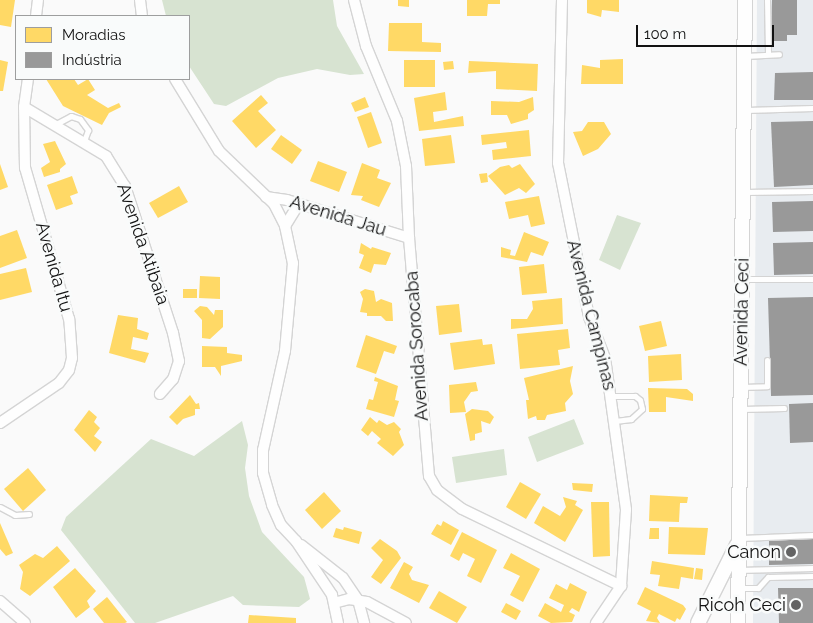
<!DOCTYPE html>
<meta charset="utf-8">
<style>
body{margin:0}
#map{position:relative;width:813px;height:623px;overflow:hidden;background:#fafafa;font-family:Raleway,sans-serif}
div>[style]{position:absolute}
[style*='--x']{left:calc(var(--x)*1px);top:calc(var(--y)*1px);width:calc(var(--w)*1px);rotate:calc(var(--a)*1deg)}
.built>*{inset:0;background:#e8ecf0}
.green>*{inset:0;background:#d7e3d1}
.homes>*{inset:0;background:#ffd966}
.industry>*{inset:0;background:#999}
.roads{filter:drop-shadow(1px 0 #d4d4d4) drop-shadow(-1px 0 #d4d4d4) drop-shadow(0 1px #d4d4d4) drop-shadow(0 -1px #d4d4d4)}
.lane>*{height:5px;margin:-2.5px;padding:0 2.5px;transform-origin:2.5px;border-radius:2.5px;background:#fefefe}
.street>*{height:10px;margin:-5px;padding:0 5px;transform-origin:5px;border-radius:5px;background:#fefefe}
.secondary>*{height:14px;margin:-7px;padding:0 7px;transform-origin:7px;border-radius:7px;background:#fefefe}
.dots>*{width:14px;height:14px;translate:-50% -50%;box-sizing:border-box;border:2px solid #f9fbfb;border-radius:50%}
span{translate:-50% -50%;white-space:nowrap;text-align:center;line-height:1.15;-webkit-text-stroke:5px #f9fbfb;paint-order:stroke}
.street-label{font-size:18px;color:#121212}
.poi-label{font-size:18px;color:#121212}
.right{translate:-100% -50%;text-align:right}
.legend{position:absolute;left:15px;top:15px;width:175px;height:65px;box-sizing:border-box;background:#f9fbfb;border:1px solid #9d9e9e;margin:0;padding:6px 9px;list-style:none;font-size:15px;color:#121212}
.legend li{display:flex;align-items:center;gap:10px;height:25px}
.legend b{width:25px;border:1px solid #9d9e9e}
.scale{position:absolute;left:636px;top:25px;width:138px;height:22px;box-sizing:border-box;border:2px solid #121212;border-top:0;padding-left:6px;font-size:15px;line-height:18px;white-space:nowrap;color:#121212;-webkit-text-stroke:4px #f9fbfb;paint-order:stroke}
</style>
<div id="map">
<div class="built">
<i style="clip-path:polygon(757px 0,813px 0,813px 623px,753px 623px)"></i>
</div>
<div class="green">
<i style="clip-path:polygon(162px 0,333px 0,337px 26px,364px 74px,350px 75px,317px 69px,278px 78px,226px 106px,214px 104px,189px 66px,189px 16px,166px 16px)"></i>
<i style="clip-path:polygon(617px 215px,641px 223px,620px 270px,599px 260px)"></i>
<i style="clip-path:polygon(574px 419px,584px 444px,537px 462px,528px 437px)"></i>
<i style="clip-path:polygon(242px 421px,248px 445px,245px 468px,249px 496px,262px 532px,304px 577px,310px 599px,299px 607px,243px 605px,233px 596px,155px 623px,135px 623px,61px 530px,66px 517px,151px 439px,194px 456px)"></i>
<i style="clip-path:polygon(504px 449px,507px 475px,456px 483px,452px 457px)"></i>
</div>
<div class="homes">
<i style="clip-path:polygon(0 0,15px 0,11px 27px,0 25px)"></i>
<i style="clip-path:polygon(398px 0,409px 0,409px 7px,398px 6px)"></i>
<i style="clip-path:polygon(467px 0,500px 0,500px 4px,488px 4px,487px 16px,467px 16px)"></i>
<i style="clip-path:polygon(587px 0,619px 0,619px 12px,602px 10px,601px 17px,587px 13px)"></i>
<i style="clip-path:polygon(389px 23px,422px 23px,422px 42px,441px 43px,441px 52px,388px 51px)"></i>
<i style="clip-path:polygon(623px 59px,623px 84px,581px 84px,582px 65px,600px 68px,600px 60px)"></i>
<i style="clip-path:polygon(0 60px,8px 62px,3px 91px,0 91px)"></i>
<i style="clip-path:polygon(404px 60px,435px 60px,435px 87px,404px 87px)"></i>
<i style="clip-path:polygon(453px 61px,454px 69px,444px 70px,443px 62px)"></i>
<i style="clip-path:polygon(469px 61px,538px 64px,537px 91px,496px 89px,496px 71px,468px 73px)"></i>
<i style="clip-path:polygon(46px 79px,74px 79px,78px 85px,88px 79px,95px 90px,87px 95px,108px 108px,119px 103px,121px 107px,109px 113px,102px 125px,63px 106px)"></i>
<i style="clip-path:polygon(445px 92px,447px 110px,433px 112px,434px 122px,463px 116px,464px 126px,419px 131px,414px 98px)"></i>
<i style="clip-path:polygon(261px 95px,268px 103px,258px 111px,276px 130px,256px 148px,232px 121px)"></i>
<i style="clip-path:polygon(365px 97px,369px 107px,355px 112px,351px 103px)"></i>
<i style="clip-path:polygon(533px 97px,534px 110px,528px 114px,528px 119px,511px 124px,507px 115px,491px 115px,491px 101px,519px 102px)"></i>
<i style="clip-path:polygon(371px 112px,382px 143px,368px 148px,357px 117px)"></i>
<i style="clip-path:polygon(588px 122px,604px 122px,611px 134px,598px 149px,583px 156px,573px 132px,582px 131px)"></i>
<i style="clip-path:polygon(529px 130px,531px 156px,493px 160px,492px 150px,507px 148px,506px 142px,482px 145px,481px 135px)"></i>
<i style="clip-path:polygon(281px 135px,302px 150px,292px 164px,271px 149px)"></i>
<i style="clip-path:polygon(451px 135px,455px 163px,425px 166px,422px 139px)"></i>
<i style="clip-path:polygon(55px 141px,66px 164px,60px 169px,60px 172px,44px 177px,41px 168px,50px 162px,43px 144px)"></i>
<i style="clip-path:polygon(318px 161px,347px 172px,339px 192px,310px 181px)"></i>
<i style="clip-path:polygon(362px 163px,380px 170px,377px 178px,391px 183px,379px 207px,361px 200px,363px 196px,351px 195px)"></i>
<i style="clip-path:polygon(0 164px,8px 187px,0 190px)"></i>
<i style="clip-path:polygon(520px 164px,535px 184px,526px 193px,519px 188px,505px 195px,488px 176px,500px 167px,509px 165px,512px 168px)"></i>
<i style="clip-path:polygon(487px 173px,488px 182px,481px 183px,479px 174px)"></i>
<i style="clip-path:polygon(72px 176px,78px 193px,70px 196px,73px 204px,56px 210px,47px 185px)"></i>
<i style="clip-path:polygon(179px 186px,188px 202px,158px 218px,149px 203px)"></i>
<i style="clip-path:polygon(539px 196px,545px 224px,531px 227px,528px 215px,509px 219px,505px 202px)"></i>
<i style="clip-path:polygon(17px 230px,27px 258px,0 268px,0 236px)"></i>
<i style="clip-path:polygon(524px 232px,549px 242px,543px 256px,531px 252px,527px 262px,501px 257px,501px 247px,511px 250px,510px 255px,515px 256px)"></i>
<i style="clip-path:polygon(361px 243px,371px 249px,372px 247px,391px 253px,386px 265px,374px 264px,371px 273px,359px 268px,364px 255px,359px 253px)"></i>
<i style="clip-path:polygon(544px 264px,547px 293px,522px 295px,519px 267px)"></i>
<i style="clip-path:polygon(26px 268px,32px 292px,0 300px,0 274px)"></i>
<i style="clip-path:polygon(200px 276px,220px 277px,220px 299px,199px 298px)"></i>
<i style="clip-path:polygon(183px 289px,197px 289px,197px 298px,183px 298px)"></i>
<i style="clip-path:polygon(365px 289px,374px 291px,376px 302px,381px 299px,392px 303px,393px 321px,386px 321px,381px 316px,367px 316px,367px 313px,360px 312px,363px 299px,360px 292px)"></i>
<i style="clip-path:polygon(562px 298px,563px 324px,511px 329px,511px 319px,527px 319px,533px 309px,532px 301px)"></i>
<i style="clip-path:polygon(459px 304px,462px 332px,439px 335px,436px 306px)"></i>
<i style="clip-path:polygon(200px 306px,207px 307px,214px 315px,215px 310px,223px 310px,223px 327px,210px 339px,202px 338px,202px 320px,194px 311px)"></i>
<i style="clip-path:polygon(118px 315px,138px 318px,137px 329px,149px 333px,147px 340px,133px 337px,131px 349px,149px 353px,145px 363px,109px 353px)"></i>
<i style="clip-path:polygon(661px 321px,667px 346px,645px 351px,639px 326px)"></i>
<i style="clip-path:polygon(568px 329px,570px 348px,558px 350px,560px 365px,520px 369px,517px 334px)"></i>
<i style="clip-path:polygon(366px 335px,397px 346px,394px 354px,384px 351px,376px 374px,356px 367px)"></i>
<i style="clip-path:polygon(482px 339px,483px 345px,492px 344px,495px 364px,454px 370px,450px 343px)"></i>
<i style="clip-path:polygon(202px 346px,227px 347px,227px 353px,242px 355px,242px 361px,221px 366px,221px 376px,215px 367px,202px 367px)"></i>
<i style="clip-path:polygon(681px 354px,682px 380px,649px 382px,648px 356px)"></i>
<i style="clip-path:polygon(573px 366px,570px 381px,573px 394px,565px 403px,566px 411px,547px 415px,545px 420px,537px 420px,536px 416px,528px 419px,526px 400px,529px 400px,524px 378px)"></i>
<i style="clip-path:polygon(375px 377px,398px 386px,395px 400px,399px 401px,394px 417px,366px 409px,369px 399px,373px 400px,378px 382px,374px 381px)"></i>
<i style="clip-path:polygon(476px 382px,478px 391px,471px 392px,464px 402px,466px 412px,450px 413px,449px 385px)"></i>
<i style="clip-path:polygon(648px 388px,687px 389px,693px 394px,693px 401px,666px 397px,666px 412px,649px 412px)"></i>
<i style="clip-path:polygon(190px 395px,196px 404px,199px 403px,200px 409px,195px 409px,195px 415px,183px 419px,177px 425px,169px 417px)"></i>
<i style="clip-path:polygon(472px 409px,488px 411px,494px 417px,490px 424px,481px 421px,482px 432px,475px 434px,475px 440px,470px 441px,465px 414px)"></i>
<i style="clip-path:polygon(89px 410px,97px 417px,94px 422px,100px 428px,94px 436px,102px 442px,95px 452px,74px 430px)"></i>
<i style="clip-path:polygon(370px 417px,377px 423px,379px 420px,387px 425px,394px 422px,401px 429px,399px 432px,404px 445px,393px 456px,377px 443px,381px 439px,372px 431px,368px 436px,361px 430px)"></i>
<i style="clip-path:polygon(28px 468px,46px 490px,23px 511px,4px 489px)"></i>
<i style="clip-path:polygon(520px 482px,541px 494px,526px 519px,506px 507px)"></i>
<i style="clip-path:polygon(572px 483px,593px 484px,592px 492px,573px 490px)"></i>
<i style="clip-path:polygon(324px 492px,341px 511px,322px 529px,305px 510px)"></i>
<i style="clip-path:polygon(650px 495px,688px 497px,687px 503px,680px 503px,679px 522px,649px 521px)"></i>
<i style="clip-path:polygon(563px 497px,577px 501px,575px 505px,583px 510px,565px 542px,534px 523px,543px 506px,560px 516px,566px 507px)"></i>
<i style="clip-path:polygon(591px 502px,609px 502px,610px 556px,593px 557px)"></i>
<i style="clip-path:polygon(443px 521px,459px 530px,451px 545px,431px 534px,437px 524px,441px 526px)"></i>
<i style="clip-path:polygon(0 523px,13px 553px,6px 556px,0 549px)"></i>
<i style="clip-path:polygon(344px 527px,362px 532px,359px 544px,333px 537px,336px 528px,343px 530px)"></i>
<i style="clip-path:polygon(669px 527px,708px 528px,705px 555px,668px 554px)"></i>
<i style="clip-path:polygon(650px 528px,659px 528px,659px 539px,649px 539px)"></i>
<i style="clip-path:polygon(462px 532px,497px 550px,481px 583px,467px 576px,475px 559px,463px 553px,459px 561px,450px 556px)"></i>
<i style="clip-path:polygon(380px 539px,397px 551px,401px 558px,381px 584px,371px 577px,383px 560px,371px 548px)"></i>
<i style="clip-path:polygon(57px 546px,70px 561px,30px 596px,20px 589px,23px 572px,19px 565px,35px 554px,43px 558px)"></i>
<i style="clip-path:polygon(511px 553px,540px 569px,523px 602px,510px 595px,520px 576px,503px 568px)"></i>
<i style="clip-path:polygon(652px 561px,694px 568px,693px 579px,681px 577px,679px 589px,658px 586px,660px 575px,650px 574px)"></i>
<i style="clip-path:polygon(404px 562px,413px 567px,409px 574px,412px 580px,429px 585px,419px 603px,390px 588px)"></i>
<i style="clip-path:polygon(75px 568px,96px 591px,87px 601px,90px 607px,76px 618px,53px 587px)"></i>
<i style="clip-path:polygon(696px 568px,703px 569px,702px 580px,694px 579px)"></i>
<i style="clip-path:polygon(570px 583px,587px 592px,579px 612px,572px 608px,569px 612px,575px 615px,572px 622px,551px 623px,538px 616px,545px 603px,561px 612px,564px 605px,549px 598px,556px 584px,567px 590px)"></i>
<i style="clip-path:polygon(645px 587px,683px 605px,686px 609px,680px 620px,677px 618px,675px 622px,659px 614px,657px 618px,660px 623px,646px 621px,651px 611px,637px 604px)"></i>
<i style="clip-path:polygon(439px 591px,467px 607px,457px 623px,429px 608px)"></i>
<i style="clip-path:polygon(107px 597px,127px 622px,125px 623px,104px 623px,93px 609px)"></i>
<i style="clip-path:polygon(506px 603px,521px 611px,516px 620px,501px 612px)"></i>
<i style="clip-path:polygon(249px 615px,296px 618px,296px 623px,248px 623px)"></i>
</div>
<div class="industry">
<i style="clip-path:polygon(772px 0,797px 0,797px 35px,787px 35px,787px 41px,771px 41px)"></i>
<i style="clip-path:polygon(813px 72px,813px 100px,774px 100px,775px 73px)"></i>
<i style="clip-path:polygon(813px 121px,813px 185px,774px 187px,771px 122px)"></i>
<i style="clip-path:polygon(813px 201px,813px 231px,773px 232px,772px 202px)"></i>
<i style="clip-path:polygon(813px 242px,813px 274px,774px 275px,773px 243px)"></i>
<i style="clip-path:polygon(813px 297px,813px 395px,771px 396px,768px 298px)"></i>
<i style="clip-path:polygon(813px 403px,813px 442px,790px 443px,789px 404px)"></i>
<i style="clip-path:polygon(813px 539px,813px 564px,769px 565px,769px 540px)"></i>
<i style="clip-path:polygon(778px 588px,813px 588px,813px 623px,779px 623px)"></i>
</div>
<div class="roads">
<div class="lane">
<i style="--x:767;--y:0;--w:54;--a:88.9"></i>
<i style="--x:745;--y:56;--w:34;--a:-3"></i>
<i style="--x:746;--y:110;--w:67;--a:-1.7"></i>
<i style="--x:56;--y:124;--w:17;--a:-28"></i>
<i style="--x:71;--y:116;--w:9;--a:18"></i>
<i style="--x:80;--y:119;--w:14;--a:54"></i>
<i style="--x:88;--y:130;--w:12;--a:110"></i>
<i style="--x:744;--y:192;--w:69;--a:-0.8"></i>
<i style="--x:743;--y:279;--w:70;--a:0"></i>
<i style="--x:742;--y:387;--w:25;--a:-2"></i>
<i style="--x:767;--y:386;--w:26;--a:-90"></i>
<i style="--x:611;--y:396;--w:24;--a:0"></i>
<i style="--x:635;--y:396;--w:6;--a:39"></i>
<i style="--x:640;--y:400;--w:9;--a:77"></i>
<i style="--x:642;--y:409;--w:15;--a:138"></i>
<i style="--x:631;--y:419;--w:16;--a:173"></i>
<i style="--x:742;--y:409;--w:42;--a:-1.4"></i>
<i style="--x:0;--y:507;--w:17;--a:28"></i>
<i style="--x:15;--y:515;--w:14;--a:-4"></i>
<i style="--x:741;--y:538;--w:72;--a:-2.4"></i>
<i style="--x:739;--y:570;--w:74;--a:-1.5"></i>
<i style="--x:740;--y:588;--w:18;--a:0"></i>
<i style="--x:758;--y:588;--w:15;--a:-48"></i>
<i style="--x:768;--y:577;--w:45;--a:-1.3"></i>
</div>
<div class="street">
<i style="--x:140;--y:0;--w:16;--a:83"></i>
<i style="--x:354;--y:0;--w:48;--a:75.4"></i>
<i style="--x:366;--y:46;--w:81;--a:67.5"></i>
<i style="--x:397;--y:121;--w:46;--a:78.7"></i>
<i style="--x:406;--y:166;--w:72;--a:87.6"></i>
<i style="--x:409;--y:238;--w:239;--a:85.2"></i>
<i style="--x:429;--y:476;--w:16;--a:60"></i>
<i style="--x:437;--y:490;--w:31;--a:37"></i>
<i style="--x:462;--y:509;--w:177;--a:25.8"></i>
<i style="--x:562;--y:0;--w:163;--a:91.4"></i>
<i style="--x:558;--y:163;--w:157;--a:78.6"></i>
<i style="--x:589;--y:317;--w:44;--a:68.7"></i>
<i style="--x:605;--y:358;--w:153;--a:82.1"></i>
<i style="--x:626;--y:510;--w:76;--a:93.8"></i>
<i style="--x:621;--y:586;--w:45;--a:124"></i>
<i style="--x:36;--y:16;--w:16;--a:-83"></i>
<i style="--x:175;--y:79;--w:84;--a:58.6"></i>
<i style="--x:219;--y:151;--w:76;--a:43.9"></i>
<i style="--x:274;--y:204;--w:25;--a:63"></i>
<i style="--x:285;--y:226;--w:38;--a:78"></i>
<i style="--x:293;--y:263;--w:88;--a:95.2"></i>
<i style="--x:285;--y:351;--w:101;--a:102.5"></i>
<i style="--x:263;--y:450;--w:23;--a:90"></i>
<i style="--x:263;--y:473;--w:33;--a:74"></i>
<i style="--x:272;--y:505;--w:22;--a:66"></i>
<i style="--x:281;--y:525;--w:22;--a:47"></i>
<i style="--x:296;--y:541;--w:65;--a:56.3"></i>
<i style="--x:332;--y:595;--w:29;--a:78"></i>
<i style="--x:24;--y:107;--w:96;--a:30.9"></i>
<i style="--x:106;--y:156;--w:36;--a:58"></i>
<i style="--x:125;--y:186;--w:155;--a:71.9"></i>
<i style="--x:173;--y:333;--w:29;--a:78"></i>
<i style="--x:179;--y:361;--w:19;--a:108"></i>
<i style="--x:173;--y:379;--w:20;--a:131"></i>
<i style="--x:266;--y:197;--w:21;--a:8"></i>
<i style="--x:287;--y:200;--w:128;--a:17.3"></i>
<i style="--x:285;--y:226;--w:26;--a:-58"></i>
<i style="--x:0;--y:423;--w:71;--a:-34.1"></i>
<i style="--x:59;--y:383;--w:16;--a:-52"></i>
<i style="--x:69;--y:370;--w:12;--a:-76"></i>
<i style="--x:72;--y:358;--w:39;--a:-94"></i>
<i style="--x:69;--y:319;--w:157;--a:-106.2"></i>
<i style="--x:25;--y:168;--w:61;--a:-90.9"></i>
<i style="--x:24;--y:107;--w:28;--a:-82"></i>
<i style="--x:301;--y:545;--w:53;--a:38.2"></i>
<i style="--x:343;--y:578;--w:27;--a:56"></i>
<i style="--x:358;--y:600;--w:24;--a:75"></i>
<i style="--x:0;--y:601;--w:33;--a:41"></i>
<i style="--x:334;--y:603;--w:16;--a:-15"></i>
<i style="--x:349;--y:599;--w:18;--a:9"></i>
<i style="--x:367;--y:602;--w:44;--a:28.3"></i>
</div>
<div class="secondary">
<i style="--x:698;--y:623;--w:87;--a:-63.4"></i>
<i style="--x:738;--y:623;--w:623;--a:-89.36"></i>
</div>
</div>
<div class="dots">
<i style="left:791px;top:552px;background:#636363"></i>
<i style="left:796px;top:605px;background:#636363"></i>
</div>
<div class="street-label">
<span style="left:338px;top:216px;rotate:17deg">Avenida Jau</span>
<span style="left:143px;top:244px;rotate:71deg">Avenida Atibaia</span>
<span style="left:54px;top:267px;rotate:74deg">Avenida Itu</span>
<span style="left:742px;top:312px;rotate:-89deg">Avenida Ceci</span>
<span style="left:591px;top:315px;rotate:76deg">Avenida Campinas</span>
<span style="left:417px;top:346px;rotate:-94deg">Avenida Sorocaba</span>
</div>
<div class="poi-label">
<span class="right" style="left:781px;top:552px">Canon</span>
<span class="right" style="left:786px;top:605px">Ricoh Ceci</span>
</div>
<ul class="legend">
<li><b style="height:14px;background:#ffd966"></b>Moradias</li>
<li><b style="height:14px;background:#999"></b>Indústria</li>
</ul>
<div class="scale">100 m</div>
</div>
